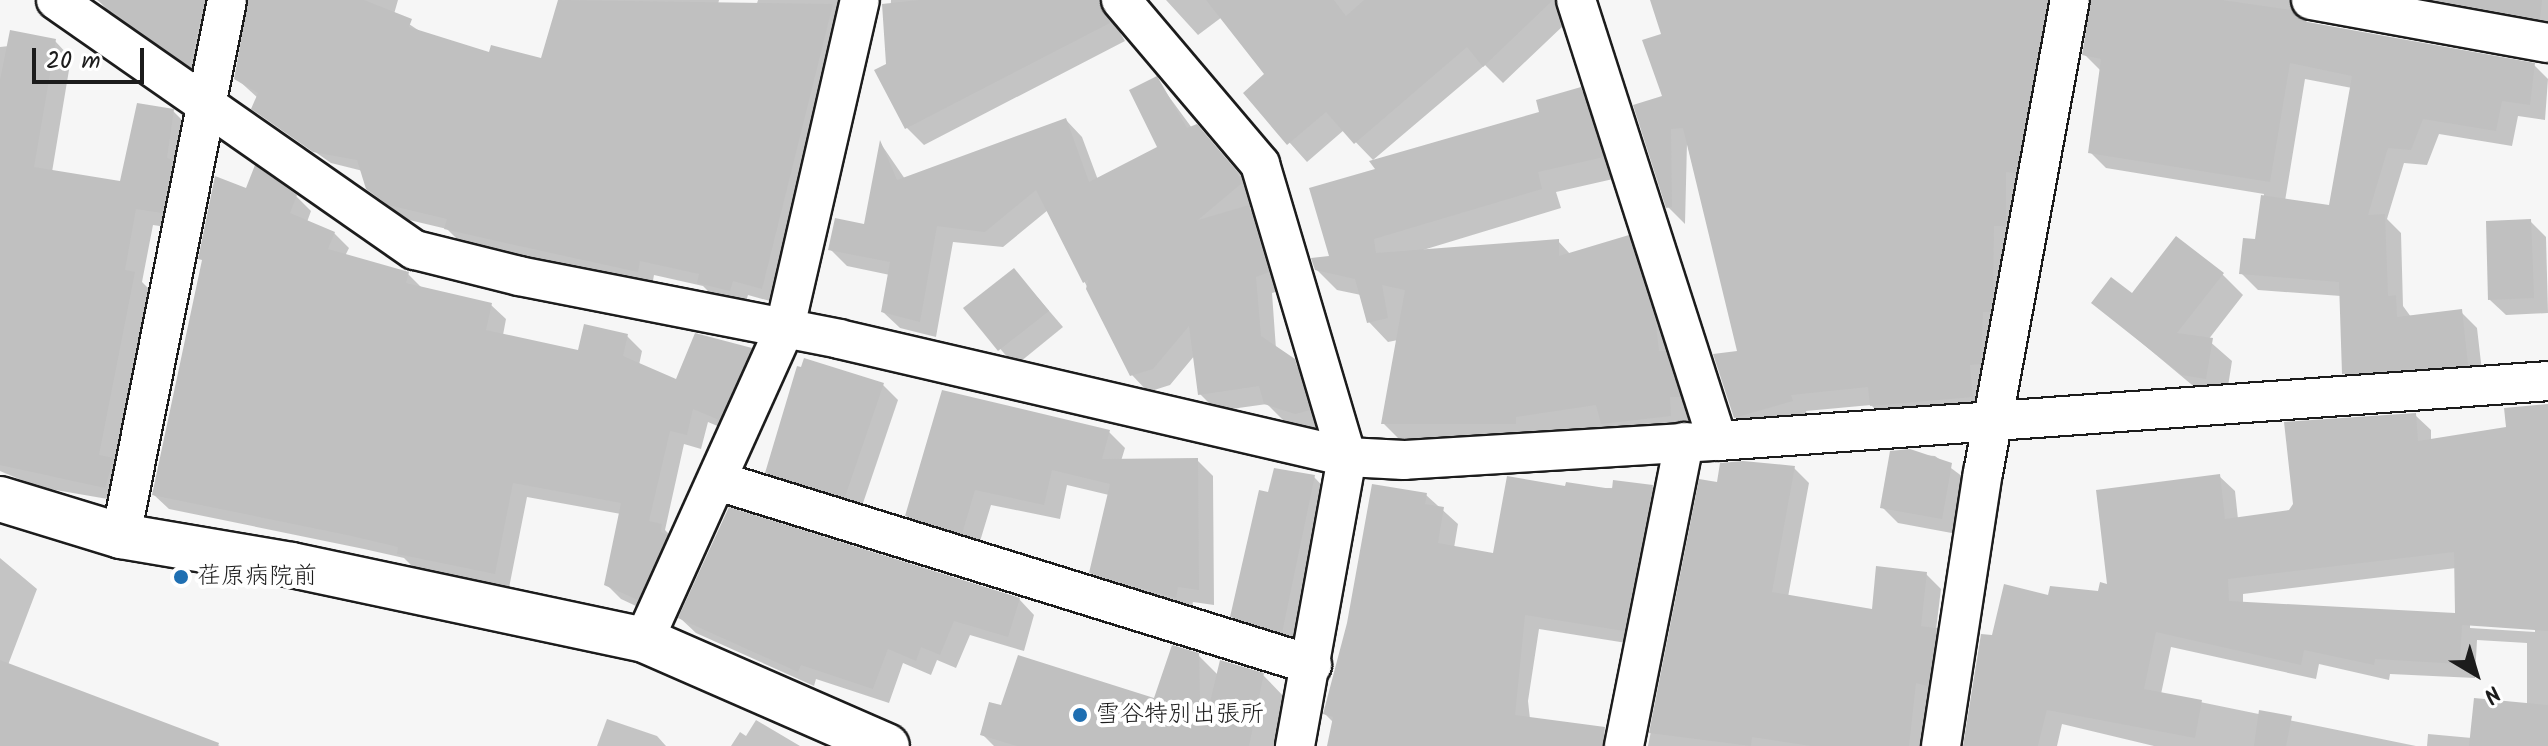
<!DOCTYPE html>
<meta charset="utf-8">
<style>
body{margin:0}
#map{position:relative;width:2548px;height:746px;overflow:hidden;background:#f6f6f6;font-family:Kalam,"Klee One",sans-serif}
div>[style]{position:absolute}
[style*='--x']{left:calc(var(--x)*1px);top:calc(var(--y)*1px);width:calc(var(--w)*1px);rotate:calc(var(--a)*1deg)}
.shadow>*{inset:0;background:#0003}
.building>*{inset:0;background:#c0c0c0}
.roads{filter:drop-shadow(2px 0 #1c1c1c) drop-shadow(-2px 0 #1c1c1c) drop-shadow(0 2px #1c1c1c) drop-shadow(0 -2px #1c1c1c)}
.street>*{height:38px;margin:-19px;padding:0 19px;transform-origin:19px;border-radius:19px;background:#fff}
.secondary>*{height:44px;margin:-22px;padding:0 22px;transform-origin:22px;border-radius:22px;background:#fff}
.dots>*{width:22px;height:22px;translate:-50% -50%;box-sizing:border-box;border:4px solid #fff;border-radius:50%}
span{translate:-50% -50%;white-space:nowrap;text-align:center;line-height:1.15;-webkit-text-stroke:8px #fff;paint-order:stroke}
.poi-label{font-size:24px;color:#1c1c1c}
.left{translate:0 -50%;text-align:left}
.north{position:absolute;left:2436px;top:634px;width:80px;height:80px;-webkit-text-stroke:6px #fff;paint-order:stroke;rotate:142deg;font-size:22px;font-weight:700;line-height:32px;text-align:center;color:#1c1c1c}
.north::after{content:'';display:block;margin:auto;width:28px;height:36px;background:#1c1c1c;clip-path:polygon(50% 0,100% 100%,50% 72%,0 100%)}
.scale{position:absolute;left:32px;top:48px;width:112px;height:36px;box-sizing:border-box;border:4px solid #1c1c1c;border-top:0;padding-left:10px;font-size:24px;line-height:28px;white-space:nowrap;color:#1c1c1c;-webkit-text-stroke:6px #fff;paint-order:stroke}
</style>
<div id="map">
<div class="shadow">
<i style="clip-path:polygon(98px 0,222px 0,207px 82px,109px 12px)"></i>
<i style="clip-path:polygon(256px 0,398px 0,394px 14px,424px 34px,491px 54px,542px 61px,560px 0,719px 0,687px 138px,714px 145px,758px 0,845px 0,777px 303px,748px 295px,745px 305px,714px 297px,703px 286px,654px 275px,652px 286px,462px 244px,447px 229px,405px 219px,369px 189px,363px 171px,331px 163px,254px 109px,258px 98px,237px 79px)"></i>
<i style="clip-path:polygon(891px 0,1101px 0,1125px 41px,924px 145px,907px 128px,876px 71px,888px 65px)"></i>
<i style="clip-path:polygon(1166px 0,1569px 0,1565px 24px,1503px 83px,1485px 65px,1373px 160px,1344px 130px,1307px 162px,1245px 93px,1267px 75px,1222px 17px,1198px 35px)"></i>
<i style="clip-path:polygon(1652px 0,2077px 0,1989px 413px,1888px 422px,1871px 405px,1806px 411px,1808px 418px,1752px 433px,1735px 417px,1740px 352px,1687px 143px,1685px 224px,1668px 207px,1636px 107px,1672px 96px,1664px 35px)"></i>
<i style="clip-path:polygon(evenodd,2093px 0,2314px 0,2306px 22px,2534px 65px,2548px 79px,2545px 120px,2518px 116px,2512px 146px,2439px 134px,2427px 165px,2404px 163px,2387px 219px,2401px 233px,2403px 306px,2411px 317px,2461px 312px,2477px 328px,2483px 380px,2360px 389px,2344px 373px,2341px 296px,2258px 290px,2241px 273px,2257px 241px,2264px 194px,2106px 168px,2090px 152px,2102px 72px,2084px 54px,2093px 0,2305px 79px,2352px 88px,2330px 208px,2285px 201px,2305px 79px)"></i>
<i style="clip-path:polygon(2410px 0,2548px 0,2548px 37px)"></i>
<i style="clip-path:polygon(55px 41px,71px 58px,52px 172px,121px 183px,173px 111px,190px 128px,179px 229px,153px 225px,142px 282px,151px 291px,125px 502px,38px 487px,0 471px,0 47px)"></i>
<i style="clip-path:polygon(1156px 79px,1192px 128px,1197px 126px,1252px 188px,1257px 201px,1249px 208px,1265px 224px,1285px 289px,1272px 293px,1276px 349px,1311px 378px,1325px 427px,1313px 430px,1283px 420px,1267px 404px,1217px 411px,1200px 394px,1195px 355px,1170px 385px,1148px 392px,1132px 375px,1048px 210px,1003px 247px,953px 242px,936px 337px,900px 328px,883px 312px,890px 275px,847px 266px,831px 250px,865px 226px,881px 144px,905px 179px,1066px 120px,1082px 137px,1098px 180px,1160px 148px)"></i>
<i style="clip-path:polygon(1580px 89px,1600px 109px,1622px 177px,1556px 192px,1561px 208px,1423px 250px,1558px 241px,1571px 255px,1628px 237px,1648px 257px,1699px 416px,1689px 416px,1690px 435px,1623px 443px,1606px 426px,1535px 437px,1403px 443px,1383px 423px,1398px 340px,1388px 342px,1369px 322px,1361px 295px,1337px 290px,1316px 269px,1331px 258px,1379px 170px,1541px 113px)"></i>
<i style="clip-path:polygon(247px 190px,296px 196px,311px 211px,307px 222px,334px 233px,349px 248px,345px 256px,408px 274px,422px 288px,491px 305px,506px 319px,503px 335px,580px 352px,627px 336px,642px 351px,639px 365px,677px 381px,751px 349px,765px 364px,734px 433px,708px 422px,701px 449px,684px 444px,665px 530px,676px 541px,653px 614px,621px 599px,606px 584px,621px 514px,527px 497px,509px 588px,414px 568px,404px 558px,364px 549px,169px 509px,154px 495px)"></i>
<i style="clip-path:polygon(2530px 221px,2546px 237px,2548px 313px,2506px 315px,2490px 300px)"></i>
<i style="clip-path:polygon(1014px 270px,1063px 327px,1015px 366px,966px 309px)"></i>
<i style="clip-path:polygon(2222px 274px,2243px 295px,2208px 340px,2232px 361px,2226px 399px,2204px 395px,2094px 303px)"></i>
<i style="clip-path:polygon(883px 385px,898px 400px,860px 512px,783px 488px,767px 472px)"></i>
<i style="clip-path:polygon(evenodd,2548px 406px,2548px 746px,2427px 746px,2428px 734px,2472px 738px,2527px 705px,2527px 643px,2477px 640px,2475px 678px,2390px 674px,2389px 680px,2319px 664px,2316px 679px,2171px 647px,2161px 694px,2416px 746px,2154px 746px,2062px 724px,2057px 746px,1965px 746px,1994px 637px,2049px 597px,2100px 594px,2219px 476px,2235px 491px,2238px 519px,2290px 512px,2415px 415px,2431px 430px,2431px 441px,2508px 429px,2548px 406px,2456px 568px,2457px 615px,2243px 604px,2243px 594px,2456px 568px,2548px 406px,2470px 624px,2535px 628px,2535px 632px,2470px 628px,2470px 624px)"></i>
<i style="clip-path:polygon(1109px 432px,1125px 448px,1121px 461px,1197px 460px,1213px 476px,1214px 605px,1193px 602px,1191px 612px,1107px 588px,1091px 572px,1109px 495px,1067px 485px,1060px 519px,991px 505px,978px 548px,923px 531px,907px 515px)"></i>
<i style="clip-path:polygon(1892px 453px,1935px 456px,1967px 480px,1957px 534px,1898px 523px,1882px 507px)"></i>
<i style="clip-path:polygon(1794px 468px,1809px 483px,1788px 597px,1874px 612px,1926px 574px,1941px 589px,1936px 630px,1951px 645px,1925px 746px,1648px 746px,1701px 481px,1719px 484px)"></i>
<i style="clip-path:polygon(1314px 477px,1334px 498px,1303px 652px,1253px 637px,1232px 616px)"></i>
<i style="clip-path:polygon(1652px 487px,1667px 502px,1639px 645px,1539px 629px,1528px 701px,1530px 719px,1602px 739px,1610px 746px,1329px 746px,1334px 723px,1325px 714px,1426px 495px,1458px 524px,1454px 548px,1495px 555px,1567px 489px)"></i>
<i style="clip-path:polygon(0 558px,37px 589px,8px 665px,220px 746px,0 746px)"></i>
<i style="clip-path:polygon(1019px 599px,1034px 615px,1024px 651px,970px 635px,956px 668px,937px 660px,931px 675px,903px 663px,889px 703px,816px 679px,814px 686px,696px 633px,680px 618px)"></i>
<i style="clip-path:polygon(1198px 655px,1218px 675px,1263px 675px,1289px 702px,1280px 746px,994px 746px,982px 734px,1002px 708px,1155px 700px)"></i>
<i style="clip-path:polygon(607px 719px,657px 736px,666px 746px,597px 746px)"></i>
<i style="clip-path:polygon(756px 720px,800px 746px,731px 746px,740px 732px,746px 736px)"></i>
</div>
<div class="building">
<i style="clip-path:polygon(97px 0,205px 0,189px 66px,156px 43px)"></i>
<i style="clip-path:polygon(248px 0,364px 0,412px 19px,409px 27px,489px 52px,491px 45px,541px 58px,558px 0,833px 4px,762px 289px,733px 281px,730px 291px,697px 283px,699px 274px,640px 261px,638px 272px,519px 246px,444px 229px,447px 219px,388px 205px,366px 189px,357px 160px,313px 152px,251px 109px,258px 93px,234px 79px)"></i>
<i style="clip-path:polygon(919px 0,1098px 0,1110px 23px,905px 129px,874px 70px,886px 64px,882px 4px)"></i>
<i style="clip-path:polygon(1206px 0,1334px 0,1346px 16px,1364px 0,1553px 0,1483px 67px,1467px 47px,1354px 144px,1326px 112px,1287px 145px,1243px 93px,1264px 74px)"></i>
<i style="clip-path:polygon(1650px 0,2048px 0,2016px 173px,2006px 172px,2006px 226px,1994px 226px,1993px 296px,1990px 312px,1983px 312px,1981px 364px,1970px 365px,1973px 397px,1870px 406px,1868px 387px,1791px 395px,1793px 401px,1734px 418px,1713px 354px,1737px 351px,1683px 128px,1671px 129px,1672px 207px,1666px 208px,1633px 105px,1662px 96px,1642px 40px,1661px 34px)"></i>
<i style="clip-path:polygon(2091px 0,2222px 0,2292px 10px,2307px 22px,2535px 63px,2530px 105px,2502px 101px,2496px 131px,2423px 119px,2411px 150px,2388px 148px,2368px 215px,2385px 214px,2388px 296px,2396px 295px,2397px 317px,2462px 309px,2468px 365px,2342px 374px,2339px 282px,2239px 274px,2243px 238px,2255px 239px,2261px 195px,2329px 205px,2352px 76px,2290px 63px,2270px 182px,2088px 153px,2101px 59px,2082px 55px)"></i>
<i style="clip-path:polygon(2434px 0,2542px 0,2540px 19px)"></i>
<i style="clip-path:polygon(10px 30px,56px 39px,34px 167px,120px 181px,137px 103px,174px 109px,167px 158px,173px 160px,162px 213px,136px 209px,125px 270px,135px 272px,99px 455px,114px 458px,105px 488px,0 465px,0 80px)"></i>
<i style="clip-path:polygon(1157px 76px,1187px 128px,1197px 124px,1235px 169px,1242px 183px,1198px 220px,1249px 205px,1269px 272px,1256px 277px,1261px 336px,1295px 359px,1310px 410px,1295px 414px,1264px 404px,1259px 386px,1198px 395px,1189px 326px,1153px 369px,1130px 376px,1086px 289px,1088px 280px,1083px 283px,1036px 190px,985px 232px,937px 226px,920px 322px,881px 312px,890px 262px,828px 250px,835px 218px,864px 224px,880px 140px,897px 180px,1066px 118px,1089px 182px,1157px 147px,1129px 90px)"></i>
<i style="clip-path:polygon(1581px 87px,1604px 157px,1538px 172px,1542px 189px,1374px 239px,1376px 253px,1559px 239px,1559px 256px,1629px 235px,1655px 317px,1659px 351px,1666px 351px,1681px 397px,1670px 397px,1671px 416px,1601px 424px,1596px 405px,1516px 417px,1516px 424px,1381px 424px,1405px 290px,1382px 285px,1388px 318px,1367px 323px,1355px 279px,1315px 270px,1311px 258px,1329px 256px,1309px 188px,1375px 169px,1369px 161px,1539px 112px,1536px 100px)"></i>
<i style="clip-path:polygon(255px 165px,297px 195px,290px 213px,335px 232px,328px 249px,409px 272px,406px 283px,492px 303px,486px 330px,578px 350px,584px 324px,628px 334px,623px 356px,676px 379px,695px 333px,752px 348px,719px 420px,693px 409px,687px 435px,670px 431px,649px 521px,662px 524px,661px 532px,667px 535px,638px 600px,604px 585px,621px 503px,513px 483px,495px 574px,397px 554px,398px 547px,347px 535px,152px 495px,202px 260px,198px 259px,215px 176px,246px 188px)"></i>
<i style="clip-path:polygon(2531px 219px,2534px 298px,2488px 300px,2486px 221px)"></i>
<i style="clip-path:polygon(2176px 236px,2224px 273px,2177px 333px,2213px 338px,2206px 379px,2182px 375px,2091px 303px,2111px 277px,2132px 293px)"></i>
<i style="clip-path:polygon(1014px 268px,1049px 311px,998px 351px,963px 308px)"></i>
<i style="clip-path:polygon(804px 358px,884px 383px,845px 497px,765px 473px,797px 366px,801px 367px)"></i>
<i style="clip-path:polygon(942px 390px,1110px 430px,1102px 459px,1198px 458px,1199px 590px,1178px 587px,1176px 598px,1089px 573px,1110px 484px,1052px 470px,1044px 505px,975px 490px,962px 534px,905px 516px)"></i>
<i style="clip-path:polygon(evenodd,2548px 404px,2548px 631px,2462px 625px,2460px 664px,2375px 659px,2374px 665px,2304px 650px,2301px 665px,2156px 632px,2144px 689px,2202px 700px,2195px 738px,2047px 710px,2038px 746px,1963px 746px,1981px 634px,1992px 635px,2004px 584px,2048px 595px,2050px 586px,2098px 591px,2100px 582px,2107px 584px,2096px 490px,2220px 474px,2225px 519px,2289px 510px,2293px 504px,2284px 422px,2416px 413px,2418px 441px,2506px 427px,2504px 408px,2548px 404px,2454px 552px,2455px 613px,2229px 601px,2228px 579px,2454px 552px)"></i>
<i style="clip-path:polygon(1910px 449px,1952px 463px,1942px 519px,1880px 508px,1890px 451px)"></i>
<i style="clip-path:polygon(1743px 461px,1795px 466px,1772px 592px,1872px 609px,1876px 566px,1927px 572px,1921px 626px,1937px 628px,1928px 686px,1916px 683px,1909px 746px,1811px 746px,1752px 737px,1751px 746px,1649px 733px,1699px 479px,1717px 482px,1720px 463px)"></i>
<i style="clip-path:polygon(1274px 468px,1315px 475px,1282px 633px,1230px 617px,1259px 490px,1268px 492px)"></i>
<i style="clip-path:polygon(1507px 476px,1565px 486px,1566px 482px,1612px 489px,1613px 480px,1653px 485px,1624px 631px,1525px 615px,1515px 715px,1605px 727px,1603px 746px,1327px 746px,1333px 717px,1323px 714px,1347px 623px,1372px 484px,1427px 493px,1425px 504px,1444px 507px,1438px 543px,1493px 553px)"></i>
<i style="clip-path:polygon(729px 507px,1020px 598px,1008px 637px,954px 621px,940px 655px,921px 647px,916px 661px,888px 649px,873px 689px,801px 665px,798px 672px,678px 618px)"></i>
<i style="clip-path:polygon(1172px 645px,1199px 653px,1200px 701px,1210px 702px,1220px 660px,1264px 673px,1249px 746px,1017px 746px,980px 735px,989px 702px,1001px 705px,1018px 655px,1154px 698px)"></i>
<i style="clip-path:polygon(0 660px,219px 743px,218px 746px,0 746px)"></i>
<i style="clip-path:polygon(2474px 698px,2548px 705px,2548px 746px,2469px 746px)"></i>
<i style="clip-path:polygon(2259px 710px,2292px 716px,2286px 746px,2254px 746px)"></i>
</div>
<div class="roads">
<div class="street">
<i style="--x:56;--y:0;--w:437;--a:34.9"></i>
<i style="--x:415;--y:250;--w:107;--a:14"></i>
<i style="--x:519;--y:276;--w:326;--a:11.1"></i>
<i style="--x:839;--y:339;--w:522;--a:13.08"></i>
<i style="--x:1347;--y:457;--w:57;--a:3"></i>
<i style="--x:1404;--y:460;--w:315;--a:-3.5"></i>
<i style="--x:1718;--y:441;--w:832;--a:-4.13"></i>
<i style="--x:1121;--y:0;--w:215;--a:49.7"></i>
<i style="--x:1260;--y:164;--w:306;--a:73.5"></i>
<i style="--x:1347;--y:457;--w:294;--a:100.2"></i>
<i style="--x:1576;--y:0;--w:463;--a:72.2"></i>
<i style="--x:2311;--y:0;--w:241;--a:10.3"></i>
<i style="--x:718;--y:481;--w:622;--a:17.21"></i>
<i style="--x:121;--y:536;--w:546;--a:-78.81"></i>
<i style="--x:644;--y:640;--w:343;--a:-65.7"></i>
<i style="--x:785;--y:327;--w:335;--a:-77.1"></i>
<i style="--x:1624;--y:746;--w:310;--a:-78.8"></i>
<i style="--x:1941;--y:746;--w:276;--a:-81.3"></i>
<i style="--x:1983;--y:473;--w:481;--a:-79.6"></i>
</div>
<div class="secondary">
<i style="--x:0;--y:499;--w:127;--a:17"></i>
<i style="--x:121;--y:536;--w:173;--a:9.6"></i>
<i style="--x:292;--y:565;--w:360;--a:12"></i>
<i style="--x:644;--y:640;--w:265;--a:23.6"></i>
</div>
</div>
<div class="dots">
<i style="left:181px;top:577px;background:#1f6fb2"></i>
<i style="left:1080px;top:715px;background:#1f6fb2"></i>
</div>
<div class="poi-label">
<span class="left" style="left:197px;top:577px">荏原病院前</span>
<span class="left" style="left:1096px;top:715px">雪谷特別出張所</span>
</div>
<div class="north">N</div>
<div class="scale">20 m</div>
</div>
